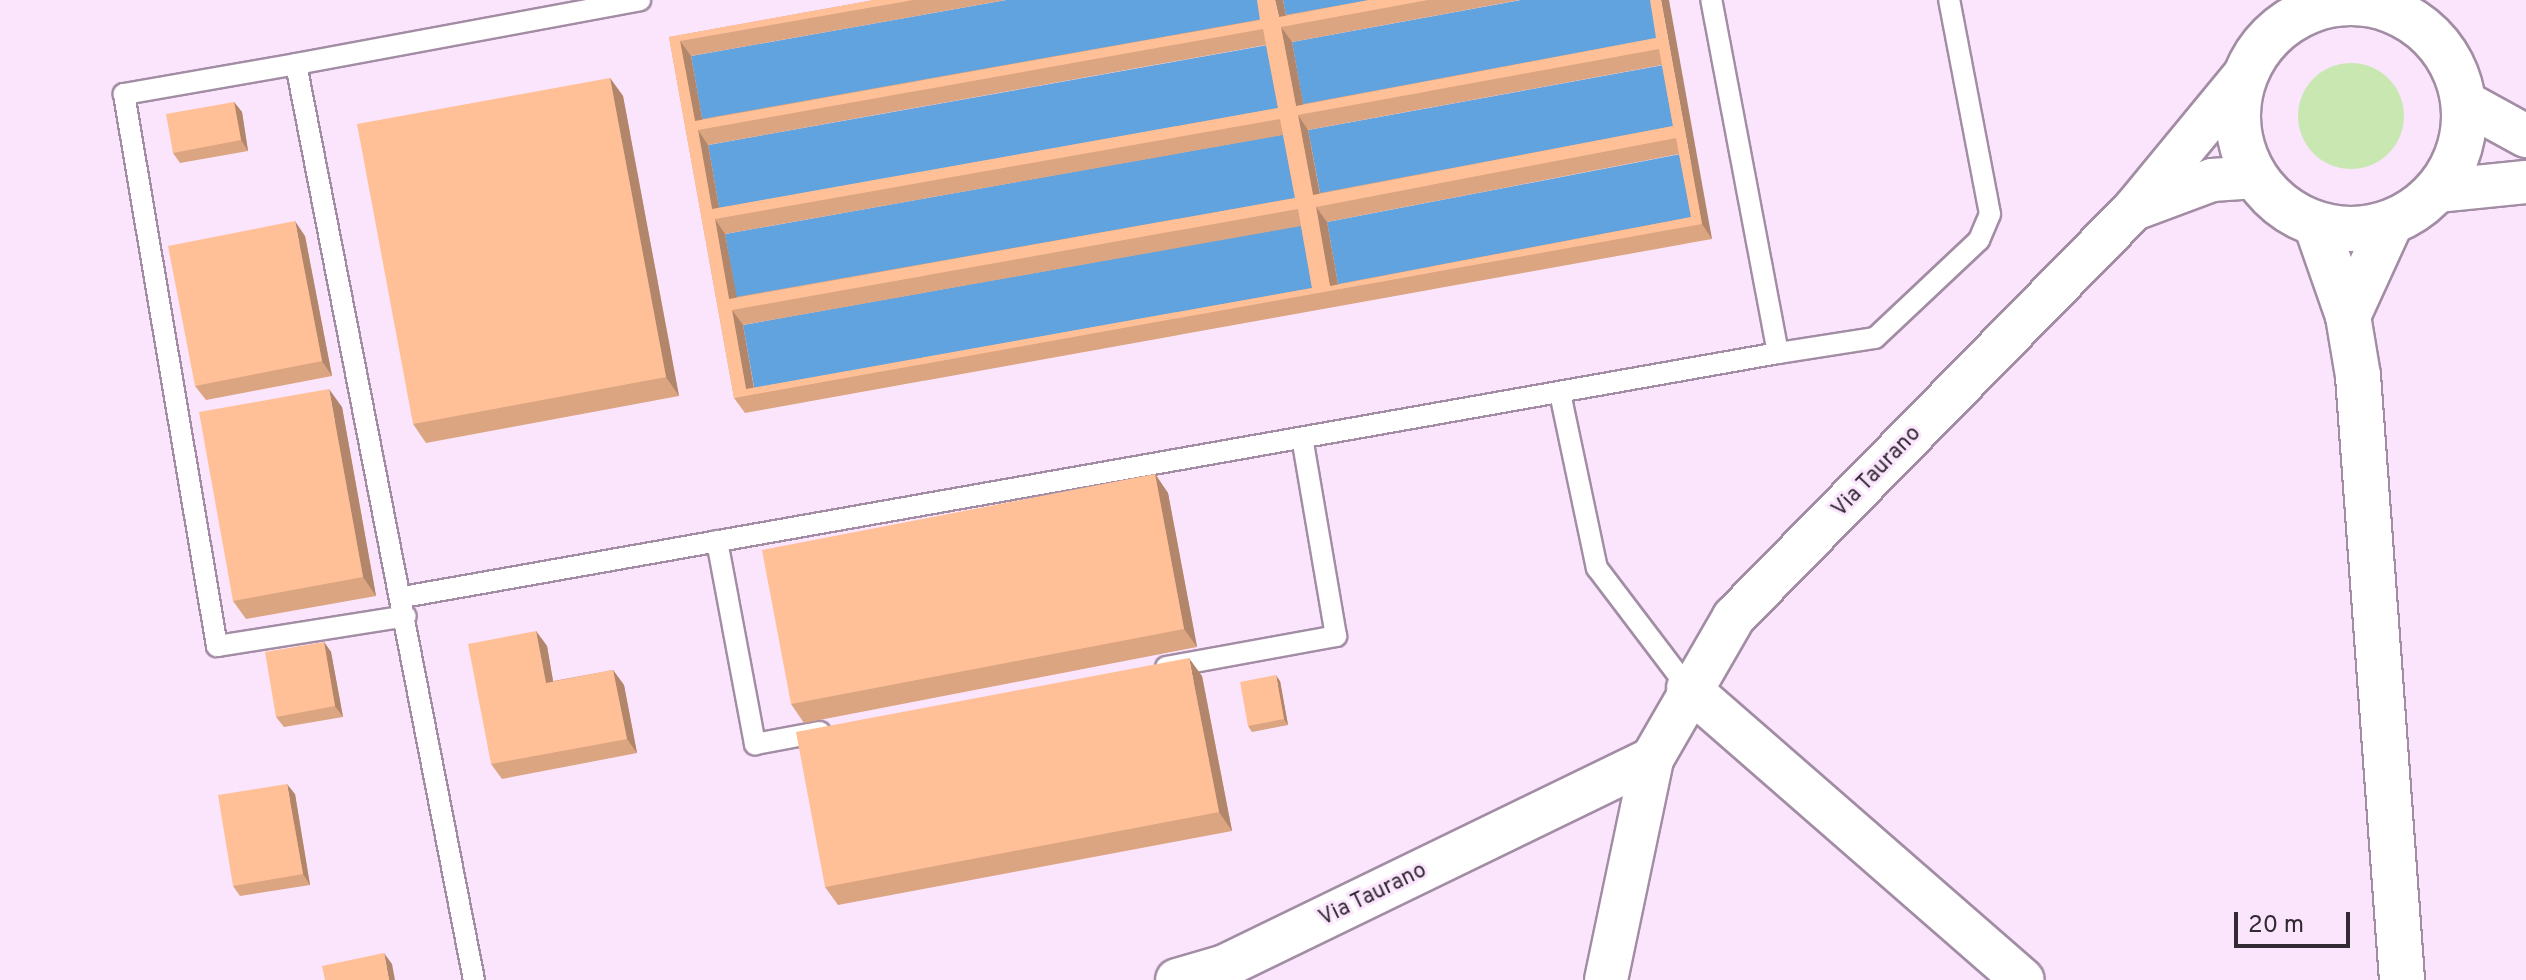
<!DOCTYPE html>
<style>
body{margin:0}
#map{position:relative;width:2526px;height:980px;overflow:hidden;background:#fbe5fd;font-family:Overpass,sans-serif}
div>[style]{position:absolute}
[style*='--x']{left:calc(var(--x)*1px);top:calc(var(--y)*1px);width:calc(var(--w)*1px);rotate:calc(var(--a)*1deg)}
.green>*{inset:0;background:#c9e7b0}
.round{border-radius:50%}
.water>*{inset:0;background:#60a3df}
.roads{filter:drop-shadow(2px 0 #a28da4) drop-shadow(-2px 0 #a28da4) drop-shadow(0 2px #a28da4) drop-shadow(0 -2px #a28da4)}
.lane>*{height:20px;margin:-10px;padding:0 10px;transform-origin:10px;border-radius:10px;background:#fff}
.street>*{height:42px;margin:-21px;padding:0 21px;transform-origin:21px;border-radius:21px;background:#fff}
.secondary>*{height:44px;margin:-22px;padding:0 22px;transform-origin:22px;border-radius:22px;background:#fff}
.secondary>.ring{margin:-22px;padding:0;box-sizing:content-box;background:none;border:44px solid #fff;border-radius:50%}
.wall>*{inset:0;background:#dba582}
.shaded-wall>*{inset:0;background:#b2866a}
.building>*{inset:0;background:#ffc097}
span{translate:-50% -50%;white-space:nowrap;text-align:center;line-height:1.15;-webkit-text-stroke:6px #fbe5fd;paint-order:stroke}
.street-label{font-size:22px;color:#322a33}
.scale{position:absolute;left:2234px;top:912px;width:116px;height:36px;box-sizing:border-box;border:4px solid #322a33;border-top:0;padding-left:10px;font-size:24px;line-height:28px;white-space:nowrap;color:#322a33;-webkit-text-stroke:6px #fbe5fd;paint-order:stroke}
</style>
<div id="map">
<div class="green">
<i class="round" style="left:2298px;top:63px;width:106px;height:106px"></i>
</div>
<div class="water">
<i style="clip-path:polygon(1006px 0,1265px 0,1271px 34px,705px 135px,691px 56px)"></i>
<i style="clip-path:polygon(1283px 0,1459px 0,1289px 32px)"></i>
<i style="clip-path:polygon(1521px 0,1658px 0,1667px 52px,1306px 121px,1292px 42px)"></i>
<i style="clip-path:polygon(1274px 44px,1288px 123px,722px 224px,708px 145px)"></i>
<i style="clip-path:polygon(1669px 64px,1683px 141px,1323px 209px,1308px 130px)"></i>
<i style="clip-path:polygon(1291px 133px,1305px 213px,739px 314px,725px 234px)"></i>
<i style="clip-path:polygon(1686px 153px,1702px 232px,1341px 301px,1327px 222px)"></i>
<i style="clip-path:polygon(1308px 224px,1323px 303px,757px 404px,743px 325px)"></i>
</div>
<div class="roads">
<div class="lane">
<i style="--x:296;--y:64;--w:175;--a:170.1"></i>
<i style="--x:124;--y:94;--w:560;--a:80.44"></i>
<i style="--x:217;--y:646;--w:191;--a:-9"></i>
<i style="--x:1778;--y:353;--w:98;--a:-8.8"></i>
<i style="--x:1875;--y:338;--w:143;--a:-43.3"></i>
<i style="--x:1979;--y:240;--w:28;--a:-67"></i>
<i style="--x:1990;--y:214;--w:218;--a:-100.8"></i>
<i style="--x:1560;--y:393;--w:179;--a:78.1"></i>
<i style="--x:1597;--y:568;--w:151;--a:52.8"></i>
<i style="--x:717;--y:541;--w:207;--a:79.4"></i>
<i style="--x:755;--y:744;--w:66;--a:-10.5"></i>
<i style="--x:403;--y:597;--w:1396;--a:-10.06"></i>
<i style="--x:1778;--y:353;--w:359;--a:-100.7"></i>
<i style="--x:1166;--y:667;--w:173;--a:-10.3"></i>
<i style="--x:1336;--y:636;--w:201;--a:-99.7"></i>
<i style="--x:474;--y:980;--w:933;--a:-101"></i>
<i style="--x:296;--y:64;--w:350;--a:-10.5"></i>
</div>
<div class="street">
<i style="--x:2464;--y:102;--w:71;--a:28.7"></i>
<i style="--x:2437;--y:191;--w:89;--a:-5.8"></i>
<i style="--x:2134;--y:209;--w:83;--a:-20.4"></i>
<i style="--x:2212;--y:180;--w:44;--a:-3.9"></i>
<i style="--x:1688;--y:688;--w:444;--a:41.1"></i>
<i style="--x:1177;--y:980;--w:50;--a:-16.3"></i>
<i style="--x:1225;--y:966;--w:475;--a:-25.9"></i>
<i style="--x:1606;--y:980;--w:226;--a:-78.2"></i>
<i style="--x:1652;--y:759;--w:164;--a:-60"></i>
<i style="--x:1734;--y:617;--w:571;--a:-45.57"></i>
<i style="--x:2134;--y:209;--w:178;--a:-50.5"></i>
</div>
<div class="secondary">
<i class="ring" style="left:2238px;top:3px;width:182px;height:182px"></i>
<i style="--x:2316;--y:224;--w:97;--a:70.8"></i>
<i style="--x:2348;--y:316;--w:61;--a:80.5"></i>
<i style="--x:2358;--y:376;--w:606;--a:85.83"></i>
<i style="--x:2348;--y:316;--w:103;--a:-65.4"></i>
</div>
</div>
<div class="wall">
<i style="clip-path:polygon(evenodd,874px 0,1006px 0,691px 56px,702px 119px,1369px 0,1520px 0,1292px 42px,1303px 104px,1656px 38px,1712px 239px,745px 413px,734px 398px,669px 37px,874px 0,1266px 45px,1278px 108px,719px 208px,708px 145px,1266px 45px,874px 0,1662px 65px,1673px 126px,1320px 193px,1308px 130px,1662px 65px,874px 0,1283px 135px,1295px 198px,736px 297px,725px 234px,1283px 135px,874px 0,1679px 154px,1691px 217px,1338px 284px,1327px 222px,1679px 154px,874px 0,1301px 226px,1312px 288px,754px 388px,743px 325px,1301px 226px)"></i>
<i style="clip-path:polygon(610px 78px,623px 96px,679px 396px,426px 443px,413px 424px)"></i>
<i style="clip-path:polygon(234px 102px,242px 112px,248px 151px,180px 163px,173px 153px)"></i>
<i style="clip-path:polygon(305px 236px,332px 376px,206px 400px,195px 386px)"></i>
<i style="clip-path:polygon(342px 407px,376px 596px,246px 619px,233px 601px)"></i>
<i style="clip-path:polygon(1155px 474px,1168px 493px,1197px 647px,804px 723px,791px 704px)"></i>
<i style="clip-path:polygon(536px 631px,547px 646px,553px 681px,613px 670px,624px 685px,637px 753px,502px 779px,491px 764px)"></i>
<i style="clip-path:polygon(324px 642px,331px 652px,343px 717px,284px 727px,276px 717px)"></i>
<i style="clip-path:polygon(1202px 676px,1232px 831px,838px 905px,825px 887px)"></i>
<i style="clip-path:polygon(1280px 681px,1288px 725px,1252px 732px,1248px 726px)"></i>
<i style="clip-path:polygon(295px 794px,310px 885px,240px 896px,233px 886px)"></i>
</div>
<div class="shaded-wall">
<i style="clip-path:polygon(1275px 0,1283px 0,1288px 26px,1279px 17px)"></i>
<i style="clip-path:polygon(1661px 0,1669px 0,1712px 239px,1702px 224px)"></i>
<i style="clip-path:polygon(1281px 27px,1292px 42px,1305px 114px,1296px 106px)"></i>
<i style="clip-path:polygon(680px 41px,691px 56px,704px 129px,695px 121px)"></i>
<i style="clip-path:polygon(610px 78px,623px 96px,679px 396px,666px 377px)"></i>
<i style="clip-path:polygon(234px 102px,242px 112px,248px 151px,241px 140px)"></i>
<i style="clip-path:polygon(1298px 115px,1308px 130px,1322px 206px,1313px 195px)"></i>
<i style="clip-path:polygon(698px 130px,708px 145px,721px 218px,712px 209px)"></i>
<i style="clip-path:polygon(1316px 207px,1327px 222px,1339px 290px,1330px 286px)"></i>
<i style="clip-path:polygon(715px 219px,725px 234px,739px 309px,729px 299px)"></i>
<i style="clip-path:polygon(295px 221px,305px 236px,332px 376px,322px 361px)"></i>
<i style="clip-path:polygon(732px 310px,743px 325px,755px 395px,746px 389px)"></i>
<i style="clip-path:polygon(329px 389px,342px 407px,376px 596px,363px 577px)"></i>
<i style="clip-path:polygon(1155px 474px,1168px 493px,1197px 647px,1184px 629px)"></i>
<i style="clip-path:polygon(536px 631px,547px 646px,556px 698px,546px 683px)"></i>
<i style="clip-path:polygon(324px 642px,331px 652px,343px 717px,335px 706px)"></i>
<i style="clip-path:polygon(1189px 658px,1202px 676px,1232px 831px,1219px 812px)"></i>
<i style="clip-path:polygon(613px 670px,624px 685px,637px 753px,627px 739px)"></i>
<i style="clip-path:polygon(1276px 675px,1280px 681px,1288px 725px,1284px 719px)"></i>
<i style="clip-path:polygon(287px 784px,295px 794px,310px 885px,303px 874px)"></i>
<i style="clip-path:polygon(384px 953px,392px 964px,395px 980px,389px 980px)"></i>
</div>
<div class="building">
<i style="clip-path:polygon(evenodd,874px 0,913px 0,680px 41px,695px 121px,1260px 20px,1257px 0,1275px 0,1279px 17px,1369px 0,1428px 0,1281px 27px,1296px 106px,1656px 38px,1650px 0,1661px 0,1702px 224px,734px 398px,669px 37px,874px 0,1263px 29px,1278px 108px,712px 209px,698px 130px,1263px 29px,874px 0,1659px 49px,1673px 126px,1313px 195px,1298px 115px,1659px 49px,874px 0,1280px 119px,1295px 198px,729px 299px,715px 219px,1280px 119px,874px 0,1676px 138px,1691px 217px,1330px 286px,1316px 207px,1676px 138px,874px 0,1298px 209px,1312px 288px,746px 389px,732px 310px,1298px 209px)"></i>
<i style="clip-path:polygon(610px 78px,666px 377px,413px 424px,357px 124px)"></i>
<i style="clip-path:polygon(234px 102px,241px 140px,173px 153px,166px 114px)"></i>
<i style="clip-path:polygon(295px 221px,322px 361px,195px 386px,168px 246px)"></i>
<i style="clip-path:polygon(329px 389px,363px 577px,233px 601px,199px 412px)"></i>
<i style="clip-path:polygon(1155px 474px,1184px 629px,791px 704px,762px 550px)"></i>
<i style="clip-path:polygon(536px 631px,546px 683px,613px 670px,627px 739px,491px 764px,468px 644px)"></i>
<i style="clip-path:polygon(324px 642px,335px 706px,276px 717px,265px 652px)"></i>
<i style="clip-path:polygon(1189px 658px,1219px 812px,825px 887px,796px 732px)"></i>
<i style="clip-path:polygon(1276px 675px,1284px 719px,1248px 726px,1240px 682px)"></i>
<i style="clip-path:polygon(287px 784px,303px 874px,233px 886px,218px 795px)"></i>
<i style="clip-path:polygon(384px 953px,389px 980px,325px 980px,322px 966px)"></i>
</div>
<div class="street-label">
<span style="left:1877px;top:472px;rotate:-46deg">Via Taurano</span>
<span style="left:1373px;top:895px;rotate:-26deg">Via Taurano</span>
</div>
<div class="scale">20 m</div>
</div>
